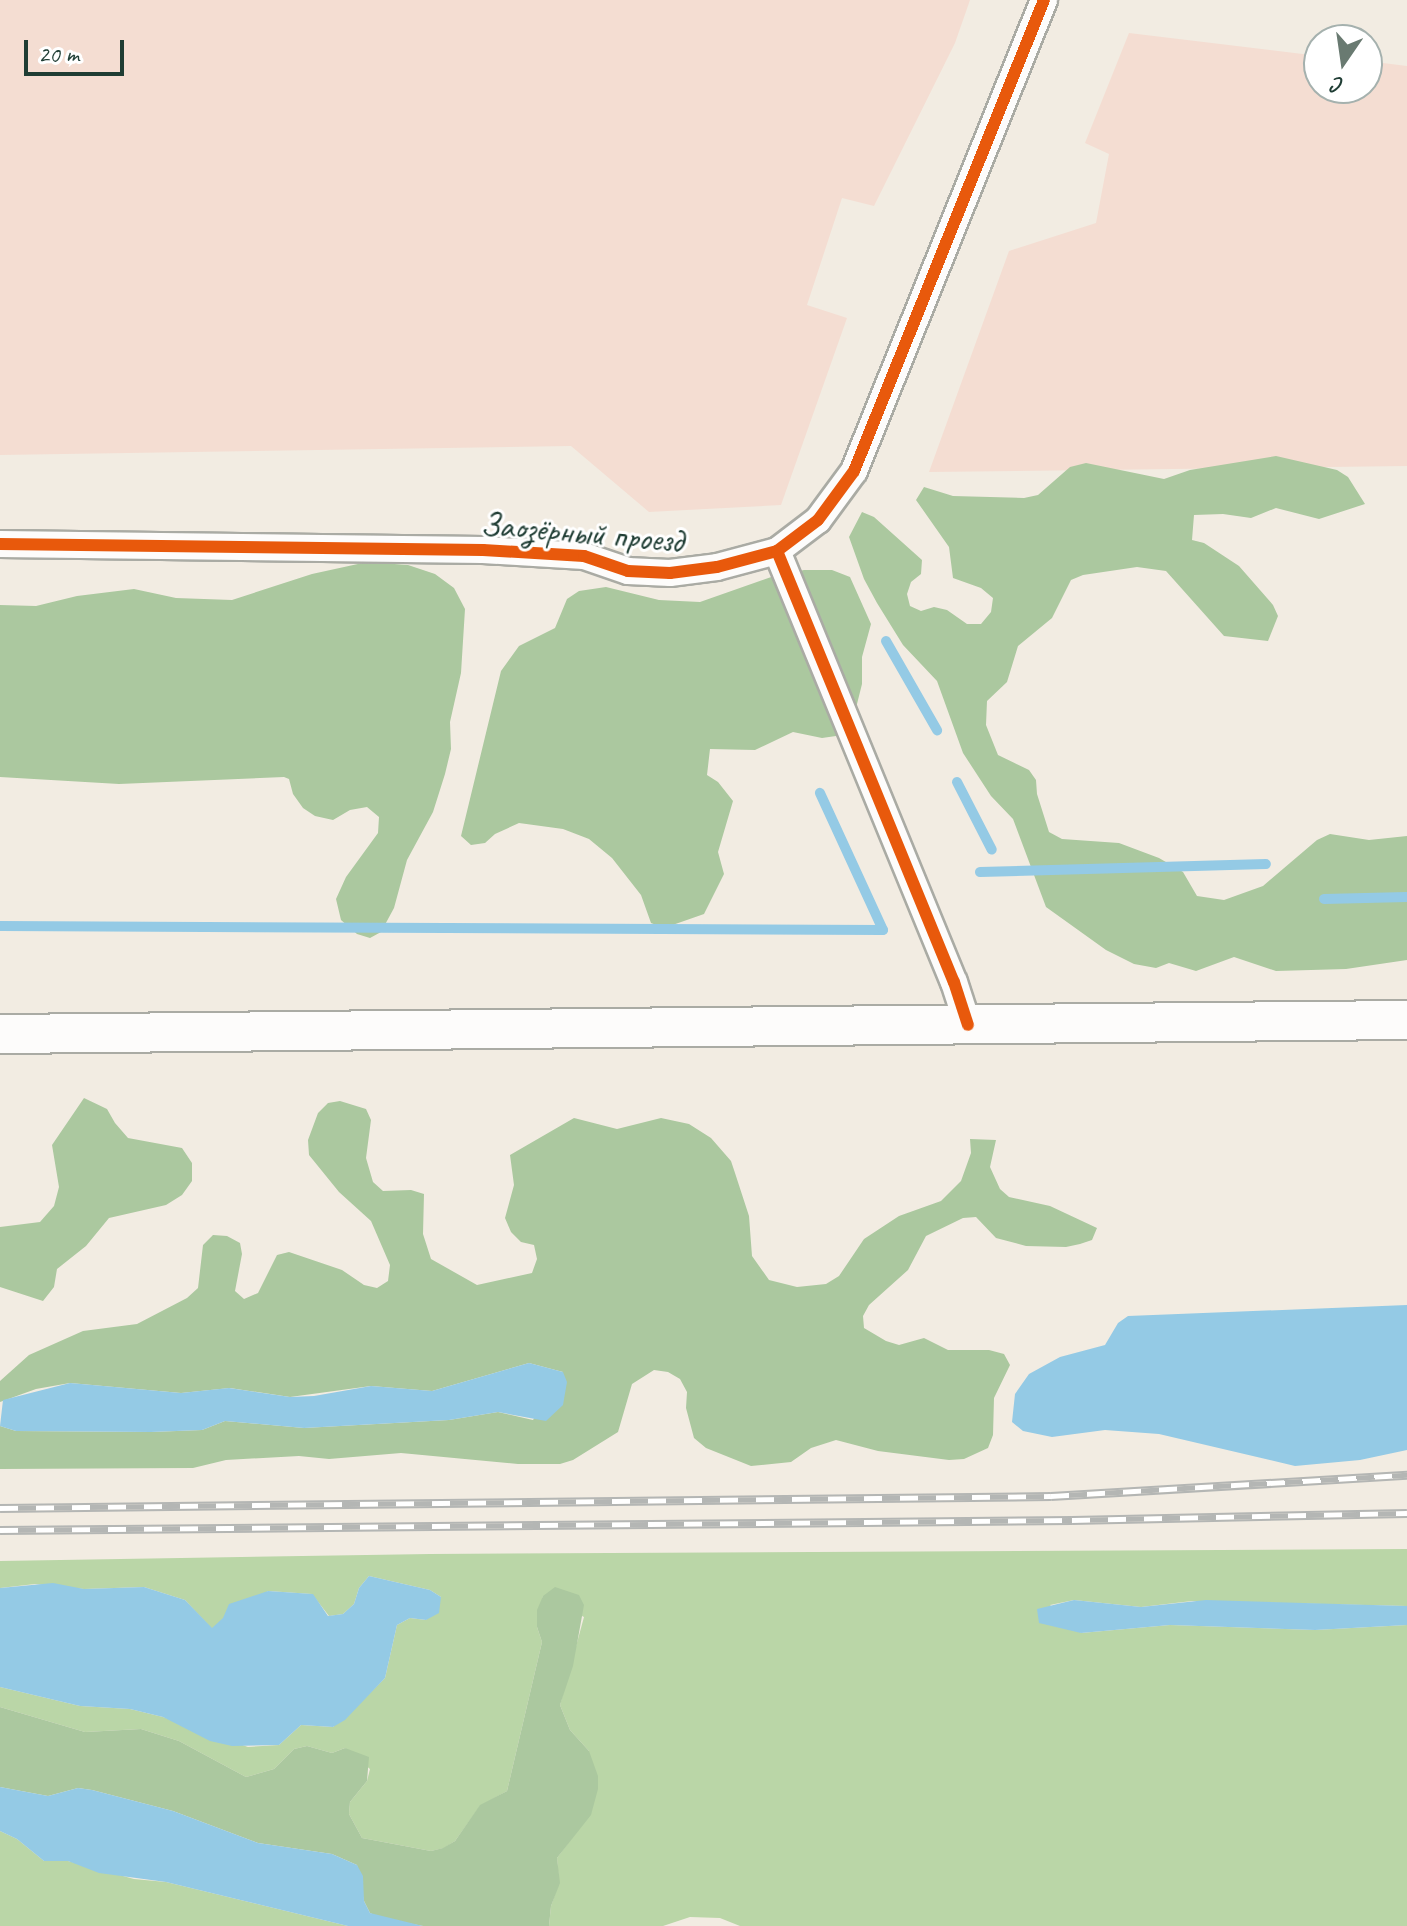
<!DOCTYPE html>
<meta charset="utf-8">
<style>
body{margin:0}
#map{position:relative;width:1407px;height:1926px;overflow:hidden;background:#f2ece2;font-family:Caveat,sans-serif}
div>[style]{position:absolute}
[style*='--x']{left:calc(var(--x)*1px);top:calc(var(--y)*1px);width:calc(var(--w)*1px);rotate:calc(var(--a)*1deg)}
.built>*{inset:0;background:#f4ddd2}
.green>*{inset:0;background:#bad6a7}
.forest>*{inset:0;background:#abc89f}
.water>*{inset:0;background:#94cae5}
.stream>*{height:10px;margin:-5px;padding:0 5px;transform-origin:5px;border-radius:5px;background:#94cae5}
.roads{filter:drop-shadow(2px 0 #aaaba4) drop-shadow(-2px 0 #aaaba4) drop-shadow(0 2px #aaaba4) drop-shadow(0 -2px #aaaba4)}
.street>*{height:26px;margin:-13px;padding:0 13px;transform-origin:13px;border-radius:13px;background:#fdfcfb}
.secondary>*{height:38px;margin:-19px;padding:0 19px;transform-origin:19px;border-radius:19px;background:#fdfcfb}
.rail>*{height:9px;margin-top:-4.5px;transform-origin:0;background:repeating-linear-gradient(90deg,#fff 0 18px,#b4b6b4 0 36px);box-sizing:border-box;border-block:2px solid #b4b6b4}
.cycleway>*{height:12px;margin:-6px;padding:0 6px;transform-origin:6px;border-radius:6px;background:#e8590c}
span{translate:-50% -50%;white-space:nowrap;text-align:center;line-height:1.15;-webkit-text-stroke:6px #fff;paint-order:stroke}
.street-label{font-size:34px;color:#1f3d34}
.north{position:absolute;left:1303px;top:24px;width:80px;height:80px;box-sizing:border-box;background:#fff;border:2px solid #a5b1ae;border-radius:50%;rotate:193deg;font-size:22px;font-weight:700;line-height:32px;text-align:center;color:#1f3d34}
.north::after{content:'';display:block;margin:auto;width:28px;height:36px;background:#697a71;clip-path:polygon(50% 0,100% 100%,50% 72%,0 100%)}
.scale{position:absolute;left:24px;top:40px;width:100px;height:36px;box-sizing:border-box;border:4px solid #1f3d34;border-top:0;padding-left:10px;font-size:24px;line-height:28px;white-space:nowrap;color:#1f3d34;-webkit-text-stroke:6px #fff;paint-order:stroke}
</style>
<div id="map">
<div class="built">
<i style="clip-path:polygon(0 0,970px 0,955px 43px,874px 206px,842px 198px,807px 305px,847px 318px,781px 505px,649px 512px,571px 446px,0 455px)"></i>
<i style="clip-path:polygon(1129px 33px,1319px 56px,1319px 88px,1367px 88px,1367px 61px,1407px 66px,1407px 466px,929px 472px,1009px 251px,1096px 223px,1109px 154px,1085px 143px)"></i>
</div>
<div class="green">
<i style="clip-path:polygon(1407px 1549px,1407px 1606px,1192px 1601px,1141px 1607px,1074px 1600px,1050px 1605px,1081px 1633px,1170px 1625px,1315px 1630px,1407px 1625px,1407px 1926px,740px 1926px,720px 1918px,690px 1917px,663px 1926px,549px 1926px,551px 1906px,559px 1883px,557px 1858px,581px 1826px,589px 1751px,570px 1730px,560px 1705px,584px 1617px,543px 1596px,537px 1627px,542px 1642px,507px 1791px,480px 1806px,455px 1841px,444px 1848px,431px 1851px,362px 1838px,349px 1814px,350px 1802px,367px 1781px,370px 1769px,345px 1748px,332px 1753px,307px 1746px,294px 1749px,274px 1769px,246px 1777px,179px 1741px,141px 1729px,85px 1732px,0 1707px,0 1687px,80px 1706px,130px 1709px,163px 1717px,248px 1747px,279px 1745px,301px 1725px,333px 1727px,364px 1699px,385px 1678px,397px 1625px,410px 1618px,426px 1620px,441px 1597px,430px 1590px,369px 1576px,359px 1588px,354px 1604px,343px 1614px,329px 1616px,312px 1594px,268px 1591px,212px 1629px,185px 1600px,144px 1587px,84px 1589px,35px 1584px,0 1588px,0 1561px,430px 1554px)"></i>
<i style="clip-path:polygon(0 1831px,17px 1839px,44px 1861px,68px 1861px,134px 1879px,166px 1882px,348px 1926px,0 1926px)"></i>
</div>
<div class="forest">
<i style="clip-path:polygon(1276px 456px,1337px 470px,1348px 477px,1365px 504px,1319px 519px,1276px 508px,1251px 518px,1223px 514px,1194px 515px,1192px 540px,1204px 543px,1239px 566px,1273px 605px,1278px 616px,1268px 641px,1224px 636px,1166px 571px,1137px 567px,1083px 575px,1071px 580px,1052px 618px,1018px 646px,1007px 682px,987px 701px,986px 725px,998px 755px,1029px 770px,1036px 780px,1037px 794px,1049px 832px,1062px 839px,1119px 843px,1159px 858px,1183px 872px,1197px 896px,1224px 900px,1263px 886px,1317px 840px,1330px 834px,1369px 840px,1407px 836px,1407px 960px,1346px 969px,1276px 971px,1234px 957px,1196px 971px,1169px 963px,1156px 968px,1134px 964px,1106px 950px,1046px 907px,1013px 819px,991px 796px,963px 753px,937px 681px,903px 645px,877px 603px,864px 579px,849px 537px,862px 512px,874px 517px,922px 560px,921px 574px,911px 582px,907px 594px,910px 606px,921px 611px,934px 607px,947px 610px,967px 624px,981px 624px,991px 612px,993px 598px,981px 588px,953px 578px,949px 547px,916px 500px,924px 487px,953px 496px,1024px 498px,1038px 495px,1070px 467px,1086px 463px,1164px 479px,1190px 470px)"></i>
<i style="clip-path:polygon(367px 562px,408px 565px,435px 574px,454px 588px,465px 609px,461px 673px,450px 722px,451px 749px,445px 774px,433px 812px,407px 860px,394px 908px,381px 932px,370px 938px,357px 934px,341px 920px,336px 899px,346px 877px,378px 833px,379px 817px,367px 807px,350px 810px,333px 820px,315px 816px,303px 808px,293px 794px,289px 779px,284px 777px,119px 784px,0 777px,0 605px,36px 606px,77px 596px,134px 589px,176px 598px,232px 600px,312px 574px)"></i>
<i style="clip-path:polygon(804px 570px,832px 570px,850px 577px,871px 624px,862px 657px,862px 684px,853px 720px,848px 732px,836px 736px,822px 738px,793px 732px,755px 750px,710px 749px,707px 775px,718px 782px,733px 801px,718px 852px,724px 874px,704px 914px,664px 928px,651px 923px,641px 895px,612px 858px,589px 839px,563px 829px,519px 823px,495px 834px,485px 843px,471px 845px,461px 836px,501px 671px,519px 646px,555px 628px,567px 599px,579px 591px,606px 587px,659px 600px,700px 602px,774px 576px)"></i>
<i style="clip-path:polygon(84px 1098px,107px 1109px,115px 1123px,128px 1138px,182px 1148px,192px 1163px,192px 1181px,182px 1195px,166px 1205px,109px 1218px,86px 1246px,57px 1269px,54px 1287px,43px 1301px,0 1287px,0 1227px,40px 1222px,54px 1206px,59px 1187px,52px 1145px)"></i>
<i style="clip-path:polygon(340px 1101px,366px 1109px,371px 1120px,366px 1158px,373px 1182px,383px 1191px,411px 1190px,424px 1194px,423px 1234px,431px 1259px,477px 1285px,532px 1273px,537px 1259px,534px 1245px,521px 1242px,511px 1232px,505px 1218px,514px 1185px,510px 1155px,574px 1118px,617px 1129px,661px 1118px,689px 1124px,711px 1138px,731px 1161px,735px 1173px,749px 1216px,752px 1256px,769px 1280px,797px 1287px,826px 1284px,839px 1276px,864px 1239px,899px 1216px,941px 1201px,961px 1181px,971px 1153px,970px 1139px,996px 1140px,990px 1167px,1000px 1189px,1009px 1197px,1050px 1206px,1097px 1228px,1092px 1240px,1080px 1244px,1066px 1247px,1026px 1246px,996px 1238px,976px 1217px,963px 1218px,926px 1236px,908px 1270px,869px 1305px,863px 1316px,864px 1328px,886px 1341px,899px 1345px,924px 1338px,948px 1350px,989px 1350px,1004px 1354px,1010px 1365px,994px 1398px,993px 1435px,988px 1448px,964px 1459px,949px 1460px,878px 1451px,836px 1440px,811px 1448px,791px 1462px,751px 1466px,706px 1448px,694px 1438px,686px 1408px,687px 1392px,680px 1379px,668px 1372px,654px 1370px,632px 1384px,618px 1432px,573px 1460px,560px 1464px,518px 1464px,401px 1453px,329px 1459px,299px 1456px,226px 1460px,193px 1468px,0 1469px,0 1426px,16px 1431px,151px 1432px,202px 1430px,225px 1421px,304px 1428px,449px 1420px,498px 1412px,533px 1420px,563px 1372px,529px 1363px,432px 1391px,371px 1386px,290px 1397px,230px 1388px,181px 1393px,70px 1383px,36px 1389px,0 1402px,0 1381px,29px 1355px,83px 1331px,137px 1324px,187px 1298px,198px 1288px,203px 1245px,213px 1235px,227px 1236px,240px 1243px,242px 1254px,235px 1291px,244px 1299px,258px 1293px,277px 1255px,289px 1252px,342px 1270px,364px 1285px,377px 1288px,388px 1281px,390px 1265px,371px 1221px,339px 1192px,309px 1155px,308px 1140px,318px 1113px,328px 1103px)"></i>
<i style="clip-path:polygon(555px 1587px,579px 1595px,584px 1605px,573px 1666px,560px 1705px,570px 1730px,589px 1751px,598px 1776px,598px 1789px,591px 1815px,557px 1858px,560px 1883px,551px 1906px,549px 1926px,423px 1926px,381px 1918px,370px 1913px,364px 1901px,357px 1865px,332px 1854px,258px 1843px,173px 1811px,92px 1790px,78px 1788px,48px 1796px,0 1787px,0 1707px,85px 1732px,141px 1729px,179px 1741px,246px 1777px,274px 1769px,294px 1749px,307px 1746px,332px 1753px,345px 1748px,369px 1757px,367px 1781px,350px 1802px,349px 1814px,362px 1838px,431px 1851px,443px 1848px,455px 1841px,480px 1805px,507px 1791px,542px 1642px,537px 1627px,537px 1610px,543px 1596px)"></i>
</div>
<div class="water">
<i style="clip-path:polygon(1407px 1305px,1407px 1450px,1360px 1460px,1295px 1466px,1159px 1434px,1105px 1430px,1052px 1437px,1023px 1431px,1012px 1422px,1015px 1394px,1029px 1374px,1060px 1357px,1105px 1345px,1118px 1323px,1128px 1316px)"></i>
<i style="clip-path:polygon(529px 1363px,563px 1372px,567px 1382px,563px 1405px,546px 1421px,498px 1412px,449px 1420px,304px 1428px,225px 1421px,202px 1430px,151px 1432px,16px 1431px,0 1426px,3px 1400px,70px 1383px,181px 1393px,229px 1388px,290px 1397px,314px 1396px,371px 1386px,432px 1391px)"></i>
<i style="clip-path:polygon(369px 1576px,430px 1590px,441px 1597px,439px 1613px,426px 1620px,410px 1618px,397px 1625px,385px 1678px,345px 1720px,333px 1727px,301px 1725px,279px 1745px,232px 1746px,210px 1741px,163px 1717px,130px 1709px,80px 1706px,0 1687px,0 1588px,53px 1583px,84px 1589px,144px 1587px,185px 1600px,212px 1628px,223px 1618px,229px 1604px,268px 1591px,313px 1594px,328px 1616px,343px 1614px,354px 1604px,359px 1588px)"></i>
<i style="clip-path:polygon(1074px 1600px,1141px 1607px,1206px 1600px,1407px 1606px,1407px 1625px,1315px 1630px,1170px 1625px,1081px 1633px,1039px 1623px,1037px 1609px)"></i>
<i style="clip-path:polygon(0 1787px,48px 1796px,78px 1788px,92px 1790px,173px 1811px,258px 1843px,332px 1854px,357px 1865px,363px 1876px,364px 1901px,370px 1913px,423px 1926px,348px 1926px,166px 1882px,99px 1873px,68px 1861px,44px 1861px,17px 1839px,0 1831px)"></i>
</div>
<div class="stream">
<i style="--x:886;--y:641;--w:103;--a:60.2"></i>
<i style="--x:957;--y:782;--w:76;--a:62.8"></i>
<i style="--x:980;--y:872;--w:286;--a:-1.6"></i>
<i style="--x:1324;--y:899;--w:83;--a:-1.4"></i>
<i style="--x:0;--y:926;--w:883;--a:0.26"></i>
<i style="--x:883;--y:930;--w:151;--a:-114.7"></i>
</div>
<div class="roads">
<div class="street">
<i style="--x:0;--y:544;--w:483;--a:0.7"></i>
<i style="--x:483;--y:550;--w:101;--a:3.4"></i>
<i style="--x:584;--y:556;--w:46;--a:18.8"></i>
<i style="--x:628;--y:571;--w:42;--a:2.7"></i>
<i style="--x:670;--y:573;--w:47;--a:-7.3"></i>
<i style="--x:717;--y:567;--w:62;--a:-14.9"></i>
<i style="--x:777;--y:551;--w:51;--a:-37.1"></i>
<i style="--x:818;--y:520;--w:61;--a:-53.7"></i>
<i style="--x:854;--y:471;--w:508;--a:-68.03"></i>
<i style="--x:777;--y:551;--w:466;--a:67.7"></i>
<i style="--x:954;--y:982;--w:45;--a:72"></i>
</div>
<div class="secondary">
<i style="--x:0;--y:1034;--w:1407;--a:-0.57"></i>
</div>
</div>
<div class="rail">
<i style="--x:0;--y:1508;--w:1051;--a:-0.65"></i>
<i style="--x:1051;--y:1496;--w:357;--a:-3.4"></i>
<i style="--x:0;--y:1530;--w:1072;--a:-0.53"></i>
<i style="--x:1072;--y:1520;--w:335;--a:-1.2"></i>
</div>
<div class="cycleway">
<i style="--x:0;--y:544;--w:483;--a:0.7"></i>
<i style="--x:483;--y:550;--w:101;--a:3.4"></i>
<i style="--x:584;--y:556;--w:46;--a:18.8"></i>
<i style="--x:628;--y:571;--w:42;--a:2.7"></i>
<i style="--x:670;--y:573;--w:47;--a:-7.3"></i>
<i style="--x:717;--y:567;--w:62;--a:-14.9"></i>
<i style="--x:777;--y:551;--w:51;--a:-37.1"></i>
<i style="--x:818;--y:520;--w:61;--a:-53.7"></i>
<i style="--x:854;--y:471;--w:508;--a:-68.03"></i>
<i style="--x:777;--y:551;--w:466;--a:67.7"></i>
<i style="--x:954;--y:982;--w:45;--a:72"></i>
</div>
<div class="street-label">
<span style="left:582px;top:532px;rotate:5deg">Заозёрный проезд</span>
</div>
<div class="north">С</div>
<div class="scale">20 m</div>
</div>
